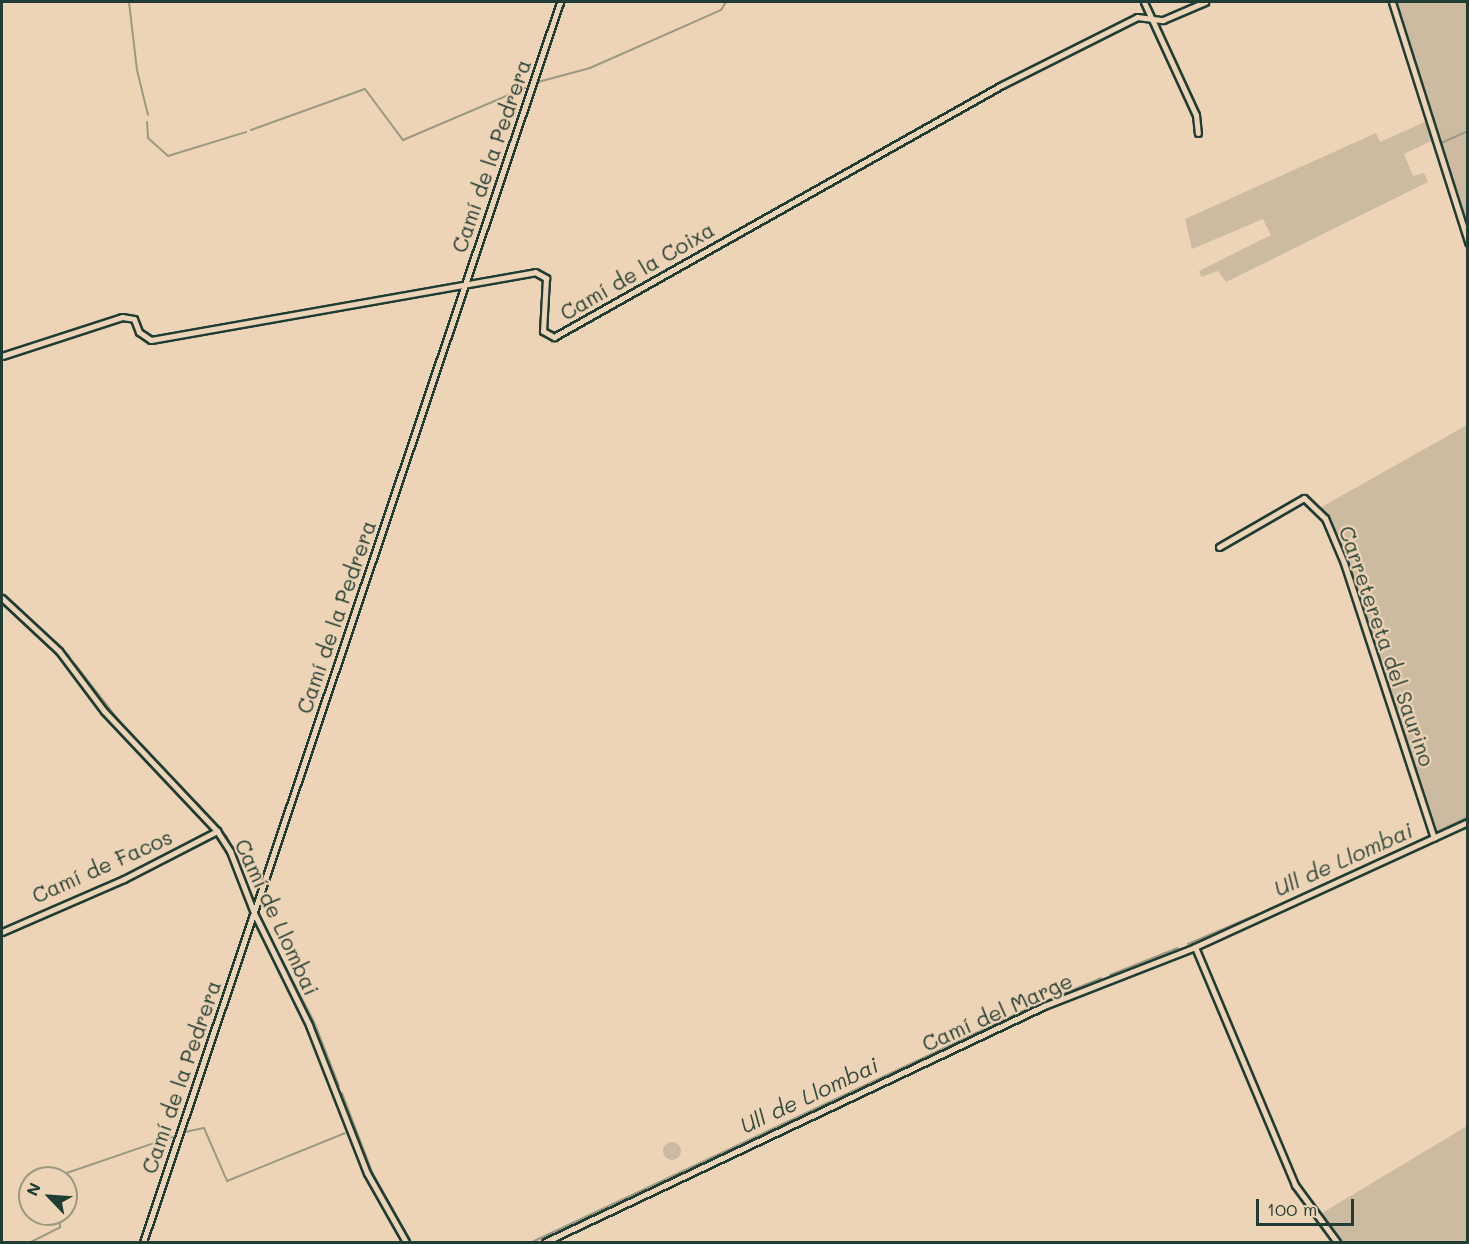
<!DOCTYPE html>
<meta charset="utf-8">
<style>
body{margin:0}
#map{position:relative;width:1469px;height:1244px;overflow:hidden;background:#eed4b6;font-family:Mali,sans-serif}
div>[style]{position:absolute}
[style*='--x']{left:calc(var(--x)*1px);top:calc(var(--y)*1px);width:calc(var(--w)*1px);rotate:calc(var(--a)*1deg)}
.green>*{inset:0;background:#ccbba1}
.round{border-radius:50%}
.stream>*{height:2px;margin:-1px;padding:0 1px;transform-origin:1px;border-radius:1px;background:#9c9983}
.roads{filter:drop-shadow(2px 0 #1f3d34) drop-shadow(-2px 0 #1f3d34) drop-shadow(0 2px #1f3d34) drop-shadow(0 -2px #1f3d34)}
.minor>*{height:5px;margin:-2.5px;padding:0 2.5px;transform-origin:2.5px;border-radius:2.5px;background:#eed4b6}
span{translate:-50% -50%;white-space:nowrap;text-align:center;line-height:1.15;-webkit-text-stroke:4.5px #eed4b6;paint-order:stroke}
.street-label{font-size:21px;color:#1f3d34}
.water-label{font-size:22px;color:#324b40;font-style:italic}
.frame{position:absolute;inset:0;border:3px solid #1f3d34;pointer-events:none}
.north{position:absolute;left:18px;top:1166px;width:60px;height:60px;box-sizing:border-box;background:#eed4b6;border:2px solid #9b9882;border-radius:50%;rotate:295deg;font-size:16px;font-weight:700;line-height:24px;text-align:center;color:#1f3d34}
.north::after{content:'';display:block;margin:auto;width:21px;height:27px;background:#1f3d34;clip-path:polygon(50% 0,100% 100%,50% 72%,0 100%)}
.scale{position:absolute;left:1256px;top:1199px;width:98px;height:27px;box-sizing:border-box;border:3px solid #1f3d34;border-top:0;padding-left:8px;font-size:18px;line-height:21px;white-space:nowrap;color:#1f3d34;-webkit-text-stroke:4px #eed4b6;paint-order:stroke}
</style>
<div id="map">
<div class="green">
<i style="clip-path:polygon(1392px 2px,1467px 2px,1467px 242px)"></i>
<i style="clip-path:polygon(1427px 121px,1433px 140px,1404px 154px,1413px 176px,1424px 173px,1428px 182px,1226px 282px,1218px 271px,1201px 277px,1199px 271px,1271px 235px,1263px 219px,1192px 249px,1185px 219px,1376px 133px,1380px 142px)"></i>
<i style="clip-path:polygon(1467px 425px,1467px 821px,1435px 837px,1344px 563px,1318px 509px)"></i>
<i style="clip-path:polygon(1467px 1126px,1467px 1242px,1340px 1242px,1317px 1216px)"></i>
<i class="round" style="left:663px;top:1142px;width:18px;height:18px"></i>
</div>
<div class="stream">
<i style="--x:129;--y:2;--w:68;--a:83.3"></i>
<i style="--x:137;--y:70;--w:46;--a:76.3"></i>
<i style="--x:1389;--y:2;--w:171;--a:72.3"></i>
<i style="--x:538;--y:82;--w:54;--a:-15.1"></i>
<i style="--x:590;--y:68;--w:143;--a:-23.9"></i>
<i style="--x:721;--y:10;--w:9;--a:-58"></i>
<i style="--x:147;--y:122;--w:16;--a:86"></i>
<i style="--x:148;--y:138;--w:27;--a:42"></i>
<i style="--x:168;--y:156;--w:82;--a:-17.1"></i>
<i style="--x:251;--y:130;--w:121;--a:-19.8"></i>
<i style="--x:365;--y:89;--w:64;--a:53.3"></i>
<i style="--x:403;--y:140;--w:133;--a:-23.1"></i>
<i style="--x:1441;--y:143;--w:30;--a:-24"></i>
<i style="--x:1442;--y:170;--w:86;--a:72.4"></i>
<i style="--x:2;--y:593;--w:92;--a:43.2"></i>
<i style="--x:75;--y:664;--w:90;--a:52.2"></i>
<i style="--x:142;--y:748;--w:73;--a:45.6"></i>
<i style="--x:196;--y:802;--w:47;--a:48.5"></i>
<i style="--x:227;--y:837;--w:66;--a:66.9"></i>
<i style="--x:1435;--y:833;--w:37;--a:-26"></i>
<i style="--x:1268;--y:910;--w:179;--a:-24.7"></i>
<i style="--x:261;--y:920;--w:9;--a:63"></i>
<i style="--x:270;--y:937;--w:96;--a:62.6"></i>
<i style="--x:1188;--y:944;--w:76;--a:-23.2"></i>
<i style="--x:1110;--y:975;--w:73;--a:-21.7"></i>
<i style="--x:315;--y:1024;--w:66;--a:68.8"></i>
<i style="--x:342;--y:1093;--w:87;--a:69.1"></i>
<i style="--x:373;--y:1174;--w:78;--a:60.8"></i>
<i style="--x:185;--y:1132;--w:19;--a:-12"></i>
<i style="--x:204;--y:1128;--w:58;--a:66.5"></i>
<i style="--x:227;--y:1181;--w:127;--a:-22.1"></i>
<i style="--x:52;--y:1178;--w:127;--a:-18.9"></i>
<i style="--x:31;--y:1242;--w:33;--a:-27"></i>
<i style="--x:60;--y:1227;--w:13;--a:-94"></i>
<i style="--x:532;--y:1242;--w:547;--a:-25.21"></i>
<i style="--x:1027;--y:1009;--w:80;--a:-22.7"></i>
</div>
<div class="roads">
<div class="minor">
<i style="--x:1144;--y:2;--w:124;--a:65.3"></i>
<i style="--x:1196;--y:115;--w:18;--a:84"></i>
<i style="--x:1392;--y:2;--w:252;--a:72.4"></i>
<i style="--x:2;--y:356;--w:126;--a:-18"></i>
<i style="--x:122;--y:317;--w:12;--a:9"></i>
<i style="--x:134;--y:319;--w:14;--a:69"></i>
<i style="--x:139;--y:332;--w:14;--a:34"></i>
<i style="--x:151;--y:340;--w:390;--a:-10"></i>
<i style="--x:535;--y:272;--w:13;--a:29"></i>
<i style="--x:546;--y:278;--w:53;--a:93.2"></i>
<i style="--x:543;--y:331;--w:13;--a:29"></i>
<i style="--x:554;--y:337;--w:514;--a:-29.36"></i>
<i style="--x:1002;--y:85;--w:151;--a:-26.7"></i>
<i style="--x:1137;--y:17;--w:26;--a:7"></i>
<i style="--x:1163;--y:20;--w:46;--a:-23.2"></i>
<i style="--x:1219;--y:547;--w:98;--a:-30"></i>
<i style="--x:1304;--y:498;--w:29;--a:44"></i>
<i style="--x:1325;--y:518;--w:49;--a:67.1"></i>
<i style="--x:1344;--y:563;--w:289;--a:71.9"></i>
<i style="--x:2;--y:598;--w:78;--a:42.9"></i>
<i style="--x:59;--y:651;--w:75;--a:53.1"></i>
<i style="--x:104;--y:711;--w:165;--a:46.7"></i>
<i style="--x:217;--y:831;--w:24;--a:57"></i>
<i style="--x:230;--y:851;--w:66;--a:68.8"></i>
<i style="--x:254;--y:913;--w:125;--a:63.8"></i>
<i style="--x:309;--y:1025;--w:159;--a:68.6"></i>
<i style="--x:367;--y:1173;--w:79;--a:60.5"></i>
<i style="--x:2;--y:932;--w:133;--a:-23.5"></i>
<i style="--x:124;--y:879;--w:105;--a:-27.3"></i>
<i style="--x:1195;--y:947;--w:258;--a:67.2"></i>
<i style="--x:1295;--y:1185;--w:71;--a:53.6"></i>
<i style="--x:143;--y:1242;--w:1308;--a:-71.41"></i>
<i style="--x:545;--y:1242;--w:552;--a:-25.31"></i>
<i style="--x:1044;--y:1006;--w:162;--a:-21.3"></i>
<i style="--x:1195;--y:947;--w:300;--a:-24.6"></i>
</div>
</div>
<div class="street-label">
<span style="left:491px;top:156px;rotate:-71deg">Camí de la Pedrera</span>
<span style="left:637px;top:271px;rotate:-30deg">Camí de la Coixa</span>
<span style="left:336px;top:617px;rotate:-71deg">Camí de la Pedrera</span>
<span style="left:1387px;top:646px;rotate:71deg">Carretereta del Saurino</span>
<span style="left:102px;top:866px;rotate:-24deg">Camí de Facos</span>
<span style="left:277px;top:917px;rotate:65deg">Camí de Llombai</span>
<span style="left:997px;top:1012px;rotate:-24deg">Camí del Marge</span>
<span style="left:181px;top:1077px;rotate:-71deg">Camí de la Pedrera</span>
</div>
<div class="water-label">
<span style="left:1343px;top:859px;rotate:-24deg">Ull de Llombai</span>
<span style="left:809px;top:1095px;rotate:-25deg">Ull de Llombai</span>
</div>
<div class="frame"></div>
<div class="north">N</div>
<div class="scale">100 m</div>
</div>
